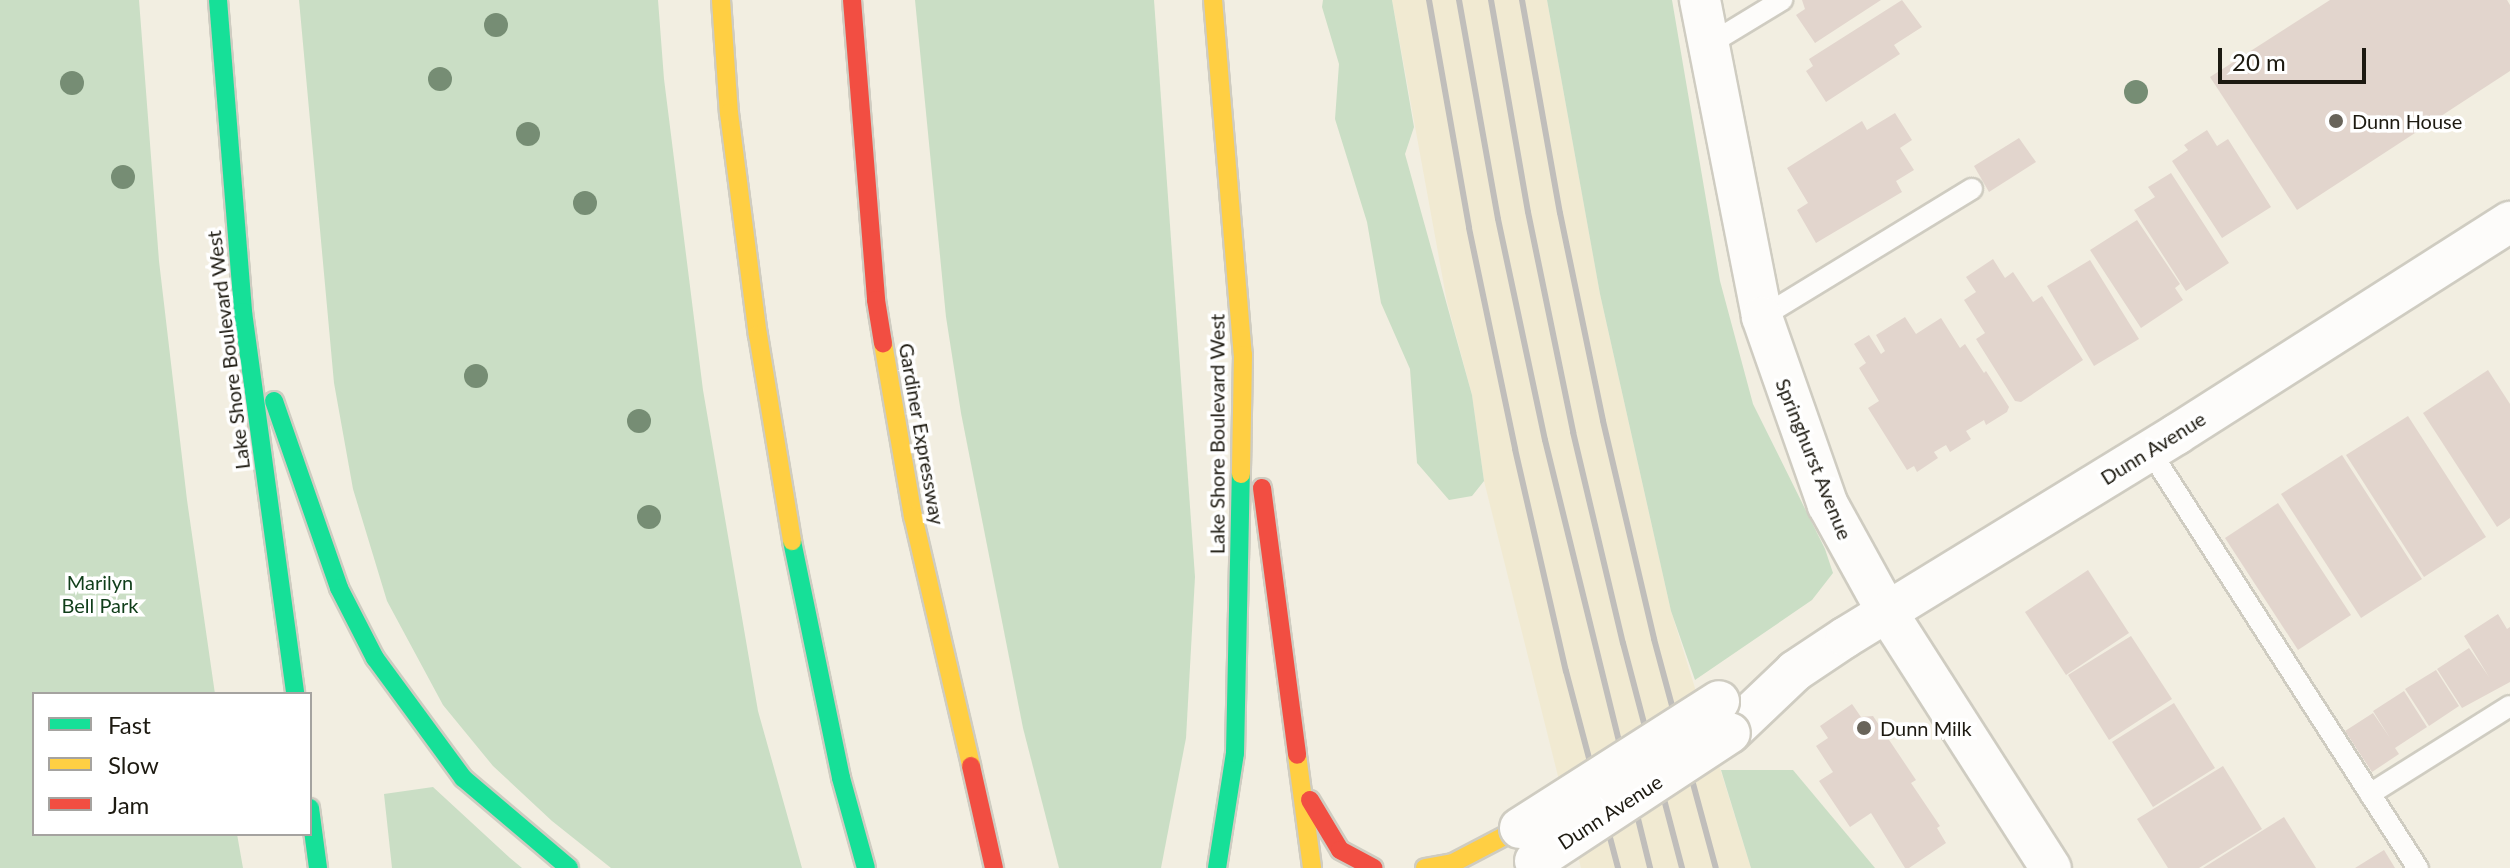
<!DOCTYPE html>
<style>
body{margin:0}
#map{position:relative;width:2510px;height:868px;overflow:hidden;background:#f2eee1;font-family:Lato,sans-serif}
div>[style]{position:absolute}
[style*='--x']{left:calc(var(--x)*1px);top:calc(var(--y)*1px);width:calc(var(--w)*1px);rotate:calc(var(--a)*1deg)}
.built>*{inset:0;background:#f1ead2}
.green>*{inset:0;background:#cadec5}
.building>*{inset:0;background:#e2d5cd}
.roads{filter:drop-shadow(2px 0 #cfccc1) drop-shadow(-2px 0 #cfccc1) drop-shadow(0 2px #cfccc1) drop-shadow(0 -2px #cfccc1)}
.lane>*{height:20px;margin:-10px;padding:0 10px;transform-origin:10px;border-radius:10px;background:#fdfcfa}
.street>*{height:40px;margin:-20px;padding:0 20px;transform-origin:20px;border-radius:20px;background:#fdfcfa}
.fast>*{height:18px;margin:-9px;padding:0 9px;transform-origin:9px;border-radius:9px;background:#16e098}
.slow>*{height:18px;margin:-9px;padding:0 9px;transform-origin:9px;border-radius:9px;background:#ffcf43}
.jam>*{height:18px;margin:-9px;padding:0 9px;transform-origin:9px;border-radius:9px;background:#f24e42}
.rail>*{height:6px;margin:-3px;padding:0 3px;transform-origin:3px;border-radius:3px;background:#c0bebb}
.bridges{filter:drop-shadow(2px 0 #cfccc1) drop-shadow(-2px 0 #cfccc1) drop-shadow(0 2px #cfccc1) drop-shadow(0 -2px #cfccc1)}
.street-bridge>*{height:40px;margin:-20px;padding:0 20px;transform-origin:20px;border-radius:20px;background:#fdfcfa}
.trees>*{width:24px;height:24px;margin:-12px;border-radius:50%;background:#768d74}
.dots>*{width:22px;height:22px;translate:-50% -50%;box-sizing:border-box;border:4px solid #fff;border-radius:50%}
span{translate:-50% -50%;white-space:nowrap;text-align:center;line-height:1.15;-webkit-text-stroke:7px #fff;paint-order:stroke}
.poi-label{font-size:20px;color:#1d1a11}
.left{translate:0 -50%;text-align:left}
.street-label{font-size:20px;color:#1d1a11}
.park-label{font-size:20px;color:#103e1a}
.legend{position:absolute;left:32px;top:692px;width:280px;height:144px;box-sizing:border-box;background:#fff;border:2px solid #a5a3a0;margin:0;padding:10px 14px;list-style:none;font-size:24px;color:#1d1a11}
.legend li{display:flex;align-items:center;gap:16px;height:40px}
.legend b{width:40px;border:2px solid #a5a3a0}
.scale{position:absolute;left:2218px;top:48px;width:148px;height:36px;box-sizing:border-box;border:4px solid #1d1a11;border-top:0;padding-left:10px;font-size:24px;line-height:28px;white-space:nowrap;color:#1d1a11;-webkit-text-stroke:6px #fff;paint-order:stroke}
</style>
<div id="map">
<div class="built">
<i style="clip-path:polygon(1392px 0,1547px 0,1600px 294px,1671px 611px,1751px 868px,1581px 868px,1484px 481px,1472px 395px,1447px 302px)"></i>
</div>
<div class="green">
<i style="clip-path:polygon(0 0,139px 0,159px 261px,187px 500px,215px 694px,34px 694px,34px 834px,237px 834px,243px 868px,0 868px)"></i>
<i style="clip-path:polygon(299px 0,658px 0,664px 79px,703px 390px,758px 711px,802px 868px,611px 868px,552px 821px,493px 766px,443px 705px,387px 601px,353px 489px,334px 383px)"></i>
<i style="clip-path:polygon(915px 0,1154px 0,1195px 577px,1186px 738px,1161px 868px,1059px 868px,1023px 728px,961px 413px,946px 317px)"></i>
<i style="clip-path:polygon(1323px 0,1392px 0,1414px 127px,1405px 154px,1472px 395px,1484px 481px,1472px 496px,1449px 500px,1417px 463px,1410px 369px,1381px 303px,1367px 222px,1335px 119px,1339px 64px,1322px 7px)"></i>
<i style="clip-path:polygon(1547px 0,1672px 0,1720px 281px,1753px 404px,1825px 549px,1833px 573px,1812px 600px,1695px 680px,1671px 611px,1600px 294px)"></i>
<i style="clip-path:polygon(1721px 770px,1793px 770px,1875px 868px,1751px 868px)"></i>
<i style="clip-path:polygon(433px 787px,510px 858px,522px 868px,392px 868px,384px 794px)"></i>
</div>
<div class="building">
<i style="clip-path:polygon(1802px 0,1881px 0,1815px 43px,1796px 15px,1805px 9px)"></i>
<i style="clip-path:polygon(1902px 0,1922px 27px,1894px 45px,1900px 54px,1826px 102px,1806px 71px,1813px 66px,1809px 59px)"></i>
<i style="clip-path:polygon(2330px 0,2507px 0,2510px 5px,2510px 71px,2297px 210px,2210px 77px)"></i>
<i style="clip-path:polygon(1895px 113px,1912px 140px,1900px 148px,1914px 170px,1896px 181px,1902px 192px,1816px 243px,1797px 210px,1808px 203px,1787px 168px,1862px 121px,1867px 130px)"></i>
<i style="clip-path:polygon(2207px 130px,2217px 146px,2228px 139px,2271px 207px,2222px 238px,2172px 161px,2188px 150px,2184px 145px)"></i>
<i style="clip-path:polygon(2019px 138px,2036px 162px,1989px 192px,1974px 166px)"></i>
<i style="clip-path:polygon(2171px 173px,2229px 263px,2186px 291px,2134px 210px,2155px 197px,2148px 187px)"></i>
<i style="clip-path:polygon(2137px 220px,2180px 284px,2175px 288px,2183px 300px,2141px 328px,2090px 250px)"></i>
<i style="clip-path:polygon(1993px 259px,2005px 278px,2013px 272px,2033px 302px,2042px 296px,2083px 360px,2021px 402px,2015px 401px,1976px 339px,1985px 333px,1964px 300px,1976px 292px,1966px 277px)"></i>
<i style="clip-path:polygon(2090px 260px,2139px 339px,2094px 366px,2047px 286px)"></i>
<i style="clip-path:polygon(1905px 317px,1916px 334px,1941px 318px,1960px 348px,1965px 344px,1984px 373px,1986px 371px,2009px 407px,2007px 412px,1986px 425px,1984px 420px,1966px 431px,1971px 439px,1950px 452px,1946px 445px,1934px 452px,1938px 458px,1917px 472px,1914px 466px,1907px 470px,1868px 408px,1879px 401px,1859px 368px,1866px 363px,1854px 344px,1869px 335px,1881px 354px,1885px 351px,1876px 335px)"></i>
<i style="clip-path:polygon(2488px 370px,2510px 404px,2510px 518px,2497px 527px,2423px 413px)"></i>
<i style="clip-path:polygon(2408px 416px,2486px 537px,2424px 577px,2346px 455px)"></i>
<i style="clip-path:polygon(2342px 455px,2422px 579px,2361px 618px,2281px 494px)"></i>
<i style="clip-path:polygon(2278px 503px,2351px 615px,2298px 650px,2225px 538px)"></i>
<i style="clip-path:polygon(2088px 570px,2129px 633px,2066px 675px,2025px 612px)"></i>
<i style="clip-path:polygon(2498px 614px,2507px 629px,2510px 627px,2510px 682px,2462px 708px,2437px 669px,2469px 648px,2489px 677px,2464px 636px)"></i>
<i style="clip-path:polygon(2131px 636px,2172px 699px,2109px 740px,2068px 675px)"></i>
<i style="clip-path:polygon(2436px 670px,2459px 706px,2429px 726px,2405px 689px)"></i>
<i style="clip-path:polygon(2404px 691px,2427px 727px,2395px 748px,2399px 754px,2372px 772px,2345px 731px,2373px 713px,2390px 738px,2373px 711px)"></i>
<i style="clip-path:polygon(2174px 703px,2215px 768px,2153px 807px,2112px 742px)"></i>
<i style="clip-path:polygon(1852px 704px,1861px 717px,1873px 716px,1916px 780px,1911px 783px,1940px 826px,1937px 828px,1946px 843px,1909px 868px,1905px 868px,1871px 813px,1850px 827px,1819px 781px,1833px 772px,1816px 746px,1828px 738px,1820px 726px)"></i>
<i style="clip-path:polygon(2223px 766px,2262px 829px,2199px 868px,2168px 868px,2137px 819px)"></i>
<i style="clip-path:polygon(2284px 817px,2316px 868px,2203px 868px)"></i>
<i style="clip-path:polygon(2384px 850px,2395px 868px,2355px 868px)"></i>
</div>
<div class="roads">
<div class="lane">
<i style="--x:1708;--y:45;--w:87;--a:-31.3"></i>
<i style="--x:1762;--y:317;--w:246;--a:-31.4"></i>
<i style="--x:2150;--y:451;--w:496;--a:57.3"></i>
<i style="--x:2370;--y:794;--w:165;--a:-32.2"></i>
</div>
<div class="street">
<i style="--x:1700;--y:0;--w:323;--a:78.9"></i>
<i style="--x:1762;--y:317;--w:199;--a:70.7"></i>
<i style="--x:1828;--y:505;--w:122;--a:61.1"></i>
<i style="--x:1887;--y:612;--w:304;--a:57.4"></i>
<i style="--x:1730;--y:733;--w:90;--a:-43.6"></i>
<i style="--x:1795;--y:671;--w:61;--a:-33.7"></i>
<i style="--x:1846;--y:637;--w:388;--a:-31.5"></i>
<i style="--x:2177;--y:434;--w:395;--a:-32.5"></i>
</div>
<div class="fast">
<i style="--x:218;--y:0;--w:313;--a:85.4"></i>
<i style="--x:243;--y:312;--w:386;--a:82.2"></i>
<i style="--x:274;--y:401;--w:198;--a:70.8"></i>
<i style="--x:339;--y:588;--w:79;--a:62.8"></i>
<i style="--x:375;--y:658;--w:149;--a:53.7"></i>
<i style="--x:463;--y:778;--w:139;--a:40.3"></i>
<i style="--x:792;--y:541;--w:242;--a:78.3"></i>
<i style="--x:841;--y:778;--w:93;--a:74.5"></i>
<i style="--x:310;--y:808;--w:61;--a:82.4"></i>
<i style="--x:1217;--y:868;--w:116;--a:-81.1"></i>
<i style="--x:1235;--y:753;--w:279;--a:-88.8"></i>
</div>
<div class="slow">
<i style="--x:721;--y:0;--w:113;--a:86"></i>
<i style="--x:729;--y:113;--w:224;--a:82.6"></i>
<i style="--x:758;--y:335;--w:209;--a:80.6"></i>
<i style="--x:1213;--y:0;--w:356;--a:85.2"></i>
<i style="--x:1243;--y:355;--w:119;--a:91"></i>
<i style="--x:883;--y:343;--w:176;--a:80.2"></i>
<i style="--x:913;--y:516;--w:257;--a:76.9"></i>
<i style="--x:1297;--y:755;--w:114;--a:82.4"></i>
<i style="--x:1425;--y:868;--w:28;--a:-10"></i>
<i style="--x:1453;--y:863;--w:76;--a:-27.6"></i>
</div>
<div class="jam">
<i style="--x:852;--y:0;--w:301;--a:85.4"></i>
<i style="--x:876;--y:300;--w:44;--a:80.8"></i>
<i style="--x:1262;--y:488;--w:269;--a:82.5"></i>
<i style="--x:971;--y:766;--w:105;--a:77.3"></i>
<i style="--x:1310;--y:800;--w:58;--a:59"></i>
<i style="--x:1340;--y:850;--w:38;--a:28"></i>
</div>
</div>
<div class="rail">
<i style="--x:1429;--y:0;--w:231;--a:80"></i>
<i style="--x:1469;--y:228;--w:226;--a:78.2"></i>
<i style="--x:1515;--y:449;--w:228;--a:77.1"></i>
<i style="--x:1566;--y:671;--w:204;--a:75.2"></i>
<i style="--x:1459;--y:0;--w:222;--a:79.9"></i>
<i style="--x:1498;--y:219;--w:226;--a:78"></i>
<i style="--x:1545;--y:440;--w:441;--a:76.2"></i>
<i style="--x:1491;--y:0;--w:215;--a:80.1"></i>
<i style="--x:1528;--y:212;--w:225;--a:78.4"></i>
<i style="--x:1573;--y:432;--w:217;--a:76.7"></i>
<i style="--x:1623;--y:643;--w:233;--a:75.3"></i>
<i style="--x:1522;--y:0;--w:216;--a:79.9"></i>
<i style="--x:1560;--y:213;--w:212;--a:78.3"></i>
<i style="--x:1603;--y:421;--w:224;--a:76.8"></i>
<i style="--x:1654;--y:639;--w:237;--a:74.9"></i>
</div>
<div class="bridges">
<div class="street-bridge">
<i style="--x:1520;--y:828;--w:236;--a:-32.5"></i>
<i style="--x:1535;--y:861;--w:233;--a:-33.3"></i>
</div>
</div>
<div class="trees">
<i style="left:496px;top:25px"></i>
<i style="left:440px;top:79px"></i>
<i style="left:72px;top:83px"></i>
<i style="left:2136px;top:92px"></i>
<i style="left:528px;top:134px"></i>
<i style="left:123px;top:177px"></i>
<i style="left:585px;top:203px"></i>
<i style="left:476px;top:376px"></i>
<i style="left:639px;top:421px"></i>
<i style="left:649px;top:517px"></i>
</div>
<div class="dots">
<i style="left:2336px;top:121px;background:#68645a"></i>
<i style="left:1864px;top:728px;background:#68645a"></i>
</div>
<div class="poi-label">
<span class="left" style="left:2352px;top:121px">Dunn House</span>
<span class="left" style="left:1880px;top:728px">Dunn Milk</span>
</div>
<div class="street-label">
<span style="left:228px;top:350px;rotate:-97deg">Lake Shore Boulevard West</span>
<span style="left:922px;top:434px;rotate:80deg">Gardiner Expressway</span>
<span style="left:1217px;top:434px;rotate:-90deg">Lake Shore Boulevard West</span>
<span style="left:2153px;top:448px;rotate:-32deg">Dunn Avenue</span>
<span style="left:1814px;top:459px;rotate:68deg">Springhurst Avenue</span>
<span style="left:1610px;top:812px;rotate:-33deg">Dunn Avenue</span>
</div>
<div class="park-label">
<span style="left:100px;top:594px">Marilyn<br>Bell Park</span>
</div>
<ul class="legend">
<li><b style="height:10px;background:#16e098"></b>Fast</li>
<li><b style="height:10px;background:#ffcf43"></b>Slow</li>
<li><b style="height:10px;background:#f24e42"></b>Jam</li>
</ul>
<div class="scale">20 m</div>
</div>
